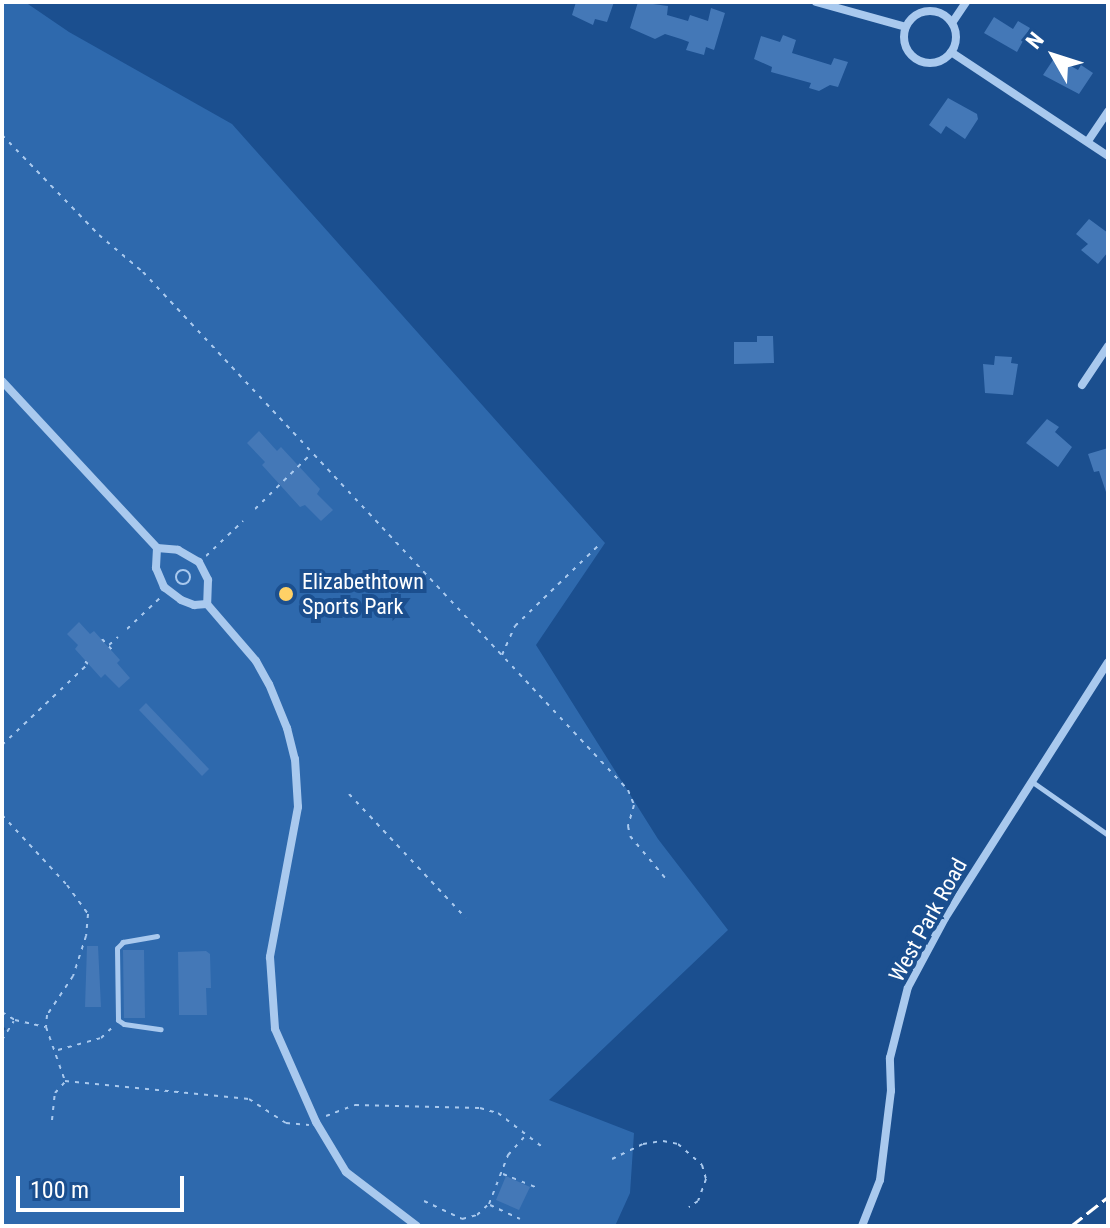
<!DOCTYPE html>
<style>
body{margin:0}
#map{position:relative;width:1110px;height:1228px;overflow:hidden;background:#1b4f8f;font-family:"Roboto Condensed",sans-serif}
div>[style]{position:absolute}
[style*='--x']{left:calc(var(--x)*1px);top:calc(var(--y)*1px);width:calc(var(--w)*1px);rotate:calc(var(--a)*1deg)}
.green>*{inset:0;background:#2e69ad}
.building>*{inset:0;background:#4478b7}
.path>*{height:2px;margin-top:-1px;transform-origin:0;background:repeating-linear-gradient(90deg,#a9c9ee 0 4px,transparent 0 10px)}
.path>.ring{margin:-1px;padding:0;box-sizing:content-box;background:none;border:2px solid #a9c9ee;border-radius:50%}
.service>*{height:5px;margin:-2.5px;padding:0 2.5px;transform-origin:2.5px;border-radius:2.5px;background:#a9c9ee}
.minor>*{height:8px;margin:-4px;padding:0 4px;transform-origin:4px;border-radius:4px;background:#a9c9ee}
.minor>.ring{margin:-4px;padding:0;box-sizing:content-box;background:none;border:8px solid #a9c9ee;border-radius:50%}
.rail>*{height:3px;margin-top:-1.5px;transform-origin:0;background:repeating-linear-gradient(90deg,#fff 0 14px,transparent 0 20px)}
.dots>*{width:22px;height:22px;translate:-50% -50%;box-sizing:border-box;border:4px solid #1b4f8f;border-radius:50%}
span{translate:-50% -50%;white-space:nowrap;text-align:center;line-height:1.15;-webkit-text-stroke:8px #1b4f8f;paint-order:stroke}
.poi-label{font-size:22px;color:#fff}
.left{translate:0 -50%;text-align:left}
.street-label{font-size:22px;color:#fff}
.frame{position:absolute;inset:0;border:4px solid #fff;pointer-events:none}
.north{position:absolute;left:1014px;top:16px;width:80px;height:80px;-webkit-text-stroke:6px #1b4f8f;paint-order:stroke;rotate:309deg;font-size:22px;font-weight:700;line-height:32px;text-align:center;color:#fff}
.north::after{content:'';display:block;margin:auto;width:28px;height:36px;background:#fff;clip-path:polygon(50% 0,100% 100%,50% 72%,0 100%)}
.scale{position:absolute;left:16px;top:1176px;width:168px;height:36px;box-sizing:border-box;border:4px solid #fff;border-top:0;padding-left:10px;font-size:24px;line-height:28px;white-space:nowrap;color:#fff;-webkit-text-stroke:6px #1b4f8f;paint-order:stroke}
</style>
<div id="map">
<div class="green">
<i style="clip-path:polygon(2px 2px,25px 2px,69px 32px,232px 124px,605px 543px,536px 645px,658px 839px,728px 930px,549px 1100px,634px 1133px,630px 1193px,615px 1226px,2px 1226px,2px 1032px,6px 1029px,2px 1025px)"></i>
</div>
<div class="building">
<i style="clip-path:polygon(576px 2px,614px 2px,607px 22px,595px 19px,593px 25px,572px 15px)"></i>
<i style="clip-path:polygon(638px 2px,668px 6px,667px 15px,688px 21px,690px 15px,708px 21px,711px 8px,725px 13px,714px 50px,706px 47px,704px 55px,686px 50px,689px 42px,681px 39px,665px 34px,655px 39px,630px 28px)"></i>
<i style="clip-path:polygon(994px 17px,1013px 29px,1018px 21px,1030px 28px,1017px 52px,984px 33px)"></i>
<i style="clip-path:polygon(783px 35px,796px 40px,792px 53px,831px 65px,834px 58px,848px 62px,838px 87px,830px 85px,819px 91px,809px 88px,811px 83px,771px 72px,772px 67px,754px 59px,761px 36px,780px 42px)"></i>
<i style="clip-path:polygon(1055px 57px,1078px 70px,1081px 65px,1093px 73px,1079px 94px,1043px 75px)"></i>
<i style="clip-path:polygon(948px 98px,977px 114px,978px 119px,965px 139px,946px 126px,941px 134px,929px 125px)"></i>
<i style="clip-path:polygon(1089px 219px,1108px 233px,1108px 252px,1098px 264px,1081px 250px,1088px 244px,1076px 234px)"></i>
<i style="clip-path:polygon(757px 336px,773px 336px,774px 363px,734px 364px,734px 342px,757px 342px)"></i>
<i style="clip-path:polygon(995px 356px,1012px 357px,1011px 363px,1018px 364px,1013px 395px,985px 393px,983px 364px,994px 365px)"></i>
<i style="clip-path:polygon(1047px 419px,1059px 427px,1055px 432px,1072px 447px,1058px 467px,1026px 443px)"></i>
<i style="clip-path:polygon(259px 431px,277px 451px,281px 447px,320px 489px,317px 494px,333px 510px,321px 521px,305px 505px,300px 507px,262px 465px,265px 462px,247px 443px)"></i>
<i style="clip-path:polygon(1108px 448px,1108px 492px,1106px 492px,1099px 471px,1094px 472px,1088px 454px)"></i>
<i style="clip-path:polygon(79px 622px,90px 634px,94px 631px,120px 660px,117px 663px,130px 678px,119px 688px,105px 674px,101px 678px,75px 649px,78px 645px,67px 634px)"></i>
<i style="clip-path:polygon(146px 703px,209px 769px,202px 776px,139px 710px)"></i>
<i style="clip-path:polygon(87px 946px,98px 946px,101px 1007px,85px 1007px)"></i>
<i style="clip-path:polygon(123px 950px,144px 950px,145px 1018px,124px 1018px)"></i>
<i style="clip-path:polygon(206px 951px,210px 954px,211px 988px,206px 988px,207px 1015px,179px 1015px,178px 952px)"></i>
<i style="clip-path:polygon(506px 1176px,530px 1187px,519px 1210px,496px 1200px)"></i>
</div>
<div class="path">
<i style="--x:2;--y:135;--w:139;--a:45.9"></i>
<i style="--x:99;--y:235;--w:57;--a:40.1"></i>
<i style="--x:143;--y:272;--w:710;--a:46.88"></i>
<i style="--x:628;--y:790;--w:16;--a:68"></i>
<i style="--x:634;--y:805;--w:22;--a:106"></i>
<i style="--x:628;--y:826;--w:10;--a:79"></i>
<i style="--x:630;--y:836;--w:56;--a:50.1"></i>
<i style="--x:255;--y:509;--w:78;--a:-44.5"></i>
<i style="--x:206;--y:556;--w:51;--a:-43.4"></i>
<i class="ring" style="left:176px;top:570px;width:12px;height:12px"></i>
<i style="--x:127;--y:629;--w:47;--a:-43.3"></i>
<i style="--x:102;--y:639;--w:18;--a:47"></i>
<i style="--x:109;--y:645;--w:12;--a:-42"></i>
<i style="--x:502;--y:655;--w:32;--a:-66"></i>
<i style="--x:515;--y:626;--w:117;--a:-44"></i>
<i style="--x:2;--y:745;--w:118;--a:-43.3"></i>
<i style="--x:88;--y:664;--w:9;--a:-139"></i>
<i style="--x:349;--y:794;--w:170;--a:46.7"></i>
<i style="--x:2;--y:815;--w:96;--a:47.1"></i>
<i style="--x:67;--y:885;--w:36;--a:54"></i>
<i style="--x:88;--y:914;--w:22;--a:95"></i>
<i style="--x:86;--y:936;--w:42;--a:108"></i>
<i style="--x:73;--y:976;--w:47;--a:123.7"></i>
<i style="--x:47;--y:1015;--w:12;--a:95"></i>
<i style="--x:46;--y:1027;--w:57;--a:70.6"></i>
<i style="--x:65;--y:1081;--w:185;--a:5.6"></i>
<i style="--x:249;--y:1099;--w:44;--a:33"></i>
<i style="--x:286;--y:1123;--w:23;--a:5"></i>
<i style="--x:2;--y:1012;--w:15;--a:32"></i>
<i style="--x:15;--y:1020;--w:31;--a:13"></i>
<i style="--x:2;--y:1040;--w:22;--a:-58"></i>
<i style="--x:58;--y:1050;--w:45;--a:-15.6"></i>
<i style="--x:101;--y:1038;--w:16;--a:-43"></i>
<i style="--x:326;--y:1116;--w:31;--a:-21"></i>
<i style="--x:355;--y:1105;--w:125;--a:1.4"></i>
<i style="--x:480;--y:1108;--w:19;--a:16"></i>
<i style="--x:498;--y:1113;--w:59;--a:37.5"></i>
<i style="--x:52;--y:1120;--w:27;--a:-84"></i>
<i style="--x:55;--y:1093;--w:15;--a:-48"></i>
<i style="--x:612;--y:1159;--w:34;--a:-26"></i>
<i style="--x:643;--y:1144;--w:20;--a:-9"></i>
<i style="--x:663;--y:1141;--w:15;--a:11"></i>
<i style="--x:678;--y:1144;--w:32;--a:41"></i>
<i style="--x:702;--y:1165;--w:15;--a:74"></i>
<i style="--x:706;--y:1179;--w:23;--a:110"></i>
<i style="--x:698;--y:1201;--w:11;--a:146"></i>
<i style="--x:503;--y:1174;--w:35;--a:22"></i>
<i style="--x:424;--y:1201;--w:42;--a:25.3"></i>
<i style="--x:462;--y:1219;--w:16;--a:-15"></i>
<i style="--x:477;--y:1215;--w:16;--a:-43"></i>
<i style="--x:489;--y:1204;--w:53;--a:-68.8"></i>
<i style="--x:508;--y:1155;--w:24;--a:-48"></i>
<i style="--x:490;--y:1205;--w:33;--a:25"></i>
</div>
<div class="service">
<i style="--x:1031;--y:781;--w:94;--a:35"></i>
<i style="--x:157;--y:936;--w:35;--a:170"></i>
<i style="--x:123;--y:942;--w:8;--a:135"></i>
<i style="--x:117;--y:948;--w:72;--a:89.2"></i>
<i style="--x:118;--y:1020;--w:7;--a:34"></i>
<i style="--x:124;--y:1024;--w:37;--a:8"></i>
</div>
<div class="minor">
<i style="--x:816;--y:2;--w:93;--a:15.5"></i>
<i class="ring" style="left:904px;top:11px;width:44px;height:44px"></i>
<i style="--x:952;--y:23;--w:25;--a:-56"></i>
<i style="--x:951;--y:52;--w:188;--a:33.5"></i>
<i style="--x:1088;--y:141;--w:36;--a:-56"></i>
<i style="--x:2;--y:381;--w:228;--a:47.1"></i>
<i style="--x:157;--y:548;--w:21;--a:5"></i>
<i style="--x:178;--y:550;--w:24;--a:30"></i>
<i style="--x:199;--y:562;--w:20;--a:63"></i>
<i style="--x:208;--y:580;--w:24;--a:92"></i>
<i style="--x:207;--y:604;--w:75;--a:49.3"></i>
<i style="--x:256;--y:661;--w:26;--a:61"></i>
<i style="--x:269;--y:684;--w:48;--a:67.8"></i>
<i style="--x:287;--y:728;--w:32;--a:76"></i>
<i style="--x:295;--y:759;--w:48;--a:86.4"></i>
<i style="--x:298;--y:807;--w:153;--a:100.6"></i>
<i style="--x:270;--y:957;--w:72;--a:86"></i>
<i style="--x:275;--y:1029;--w:102;--a:66.2"></i>
<i style="--x:316;--y:1122;--w:58;--a:59"></i>
<i style="--x:346;--y:1172;--w:89;--a:37.3"></i>
<i style="--x:1082;--y:385;--w:47;--a:-56.3"></i>
<i style="--x:157;--y:548;--w:20;--a:93"></i>
<i style="--x:156;--y:568;--w:21;--a:67"></i>
<i style="--x:164;--y:587;--w:21;--a:37"></i>
<i style="--x:181;--y:600;--w:14;--a:21"></i>
<i style="--x:194;--y:605;--w:13;--a:-4"></i>
<i style="--x:862;--y:1226;--w:49;--a:-68.6"></i>
<i style="--x:880;--y:1180;--w:90;--a:-83"></i>
<i style="--x:891;--y:1091;--w:33;--a:-92"></i>
<i style="--x:890;--y:1058;--w:73;--a:-75.8"></i>
<i style="--x:908;--y:987;--w:78;--a:-61.8"></i>
<i style="--x:945;--y:918;--w:303;--a:-57.5"></i>
</div>
<div class="rail">
<i style="--x:1071;--y:1226;--w:47;--a:-38.1"></i>
</div>
<div class="dots">
<i style="left:286px;top:594px;background:#ffd166"></i>
</div>
<div class="poi-label">
<span class="left" style="left:302px;top:594px">Elizabethtown<br>Sports Park</span>
</div>
<div class="street-label">
<span style="left:928px;top:920px;rotate:-61deg">West Park Road</span>
</div>
<div class="frame"></div>
<div class="north">N</div>
<div class="scale">100 m</div>
</div>
